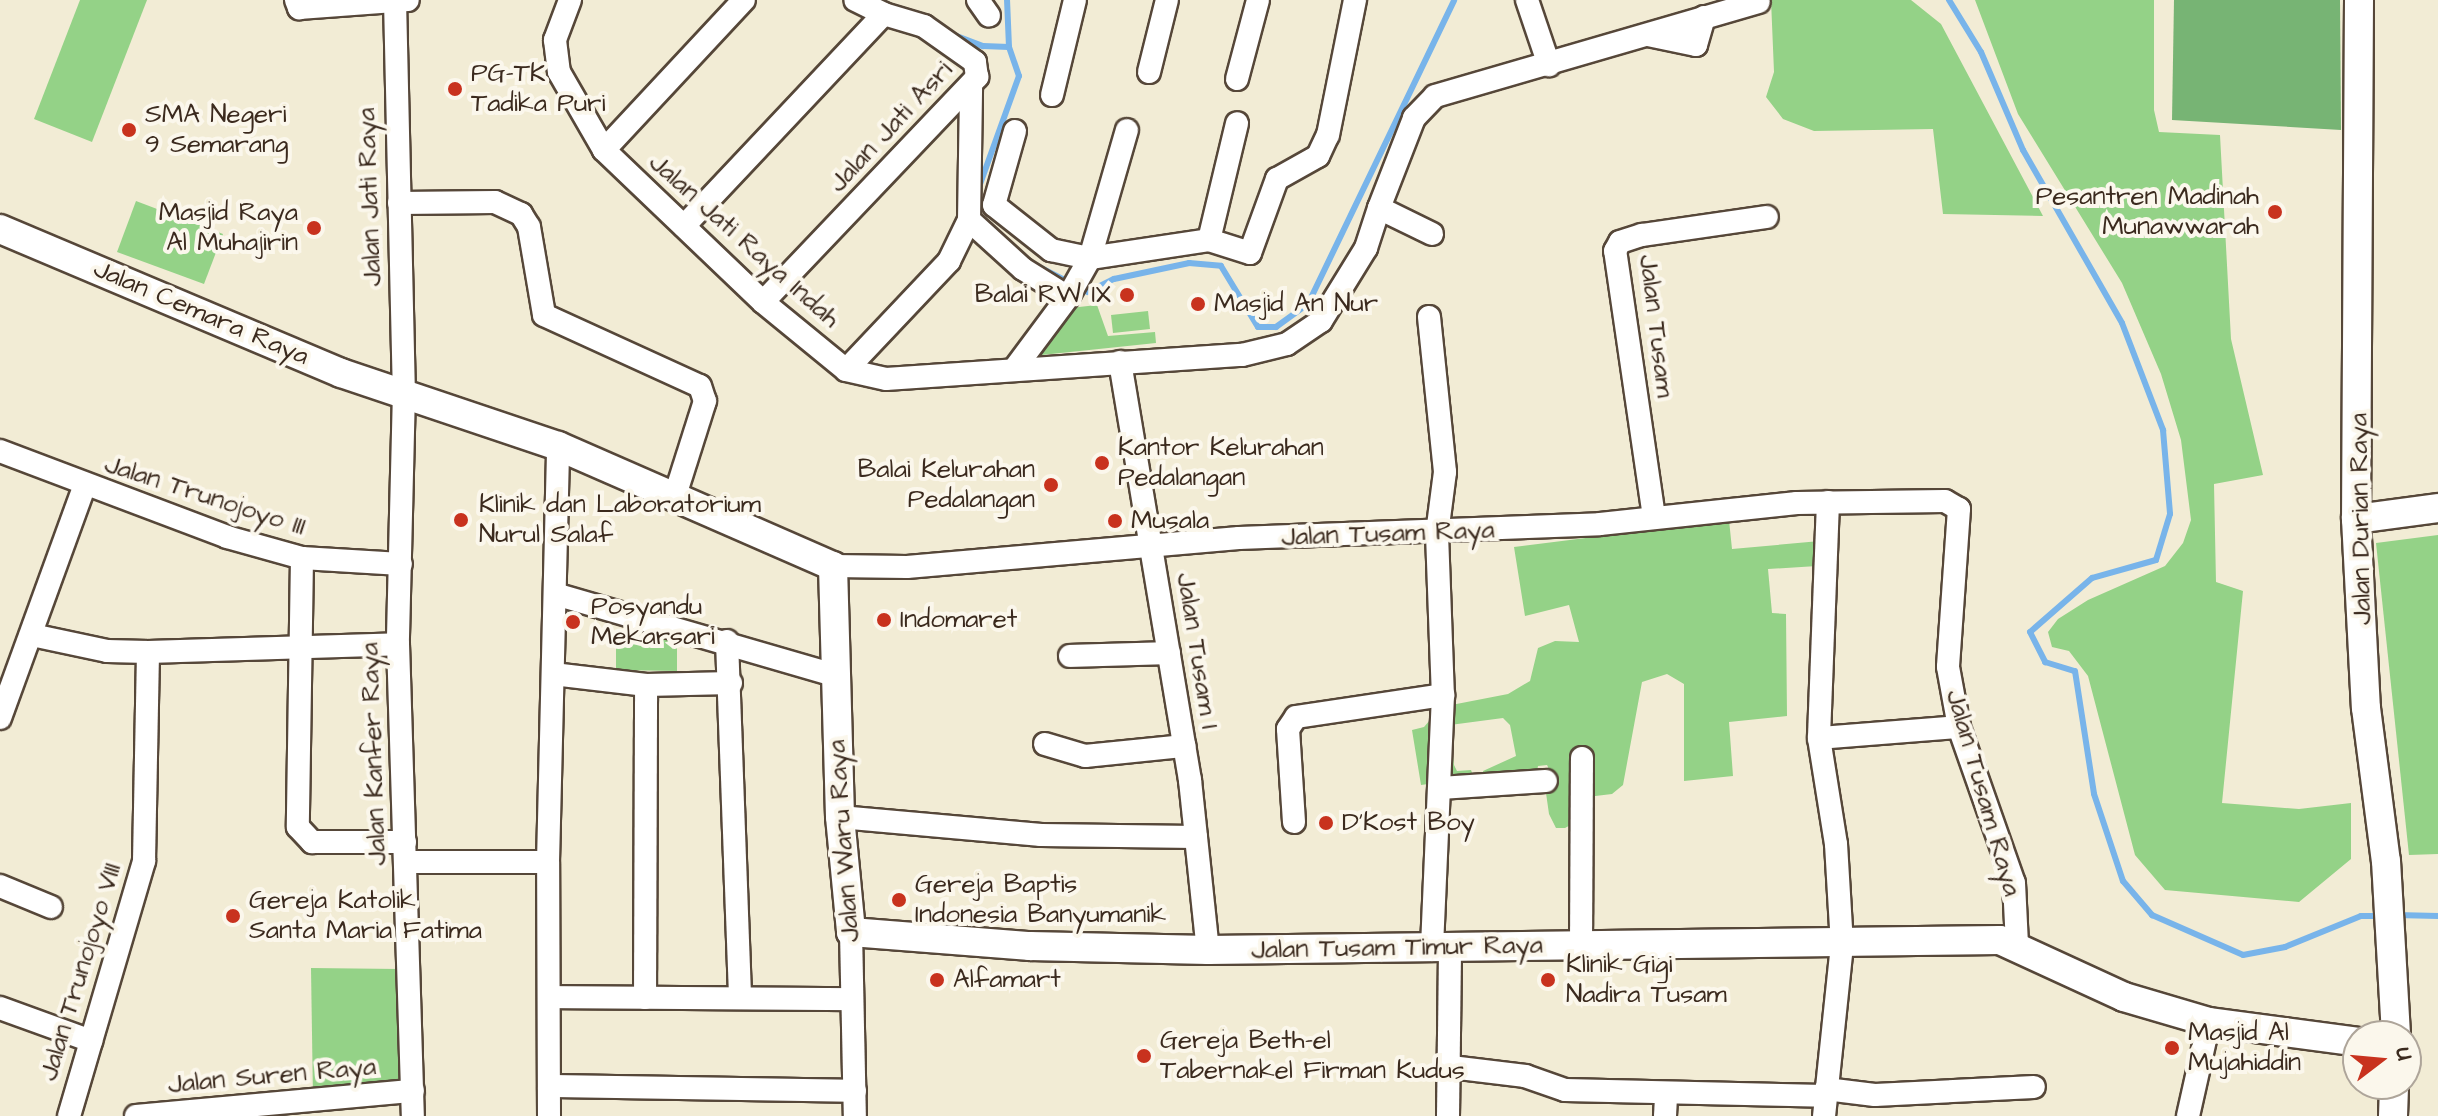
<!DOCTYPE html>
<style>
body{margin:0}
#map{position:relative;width:2438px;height:1116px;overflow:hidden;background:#f2ecd5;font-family:"Architects Daughter",sans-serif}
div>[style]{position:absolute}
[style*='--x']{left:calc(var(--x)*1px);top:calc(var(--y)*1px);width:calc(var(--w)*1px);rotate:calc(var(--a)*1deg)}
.green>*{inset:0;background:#94d287}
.forest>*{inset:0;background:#77b474}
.stream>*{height:6px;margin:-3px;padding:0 3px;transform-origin:3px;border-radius:3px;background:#78b4ea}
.roads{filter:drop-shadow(2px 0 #564739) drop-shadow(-2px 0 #564739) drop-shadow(0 2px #564739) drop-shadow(0 -2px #564739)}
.minor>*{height:22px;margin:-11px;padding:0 11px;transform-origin:11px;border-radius:11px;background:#fff}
.major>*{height:28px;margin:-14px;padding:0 14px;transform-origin:14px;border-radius:14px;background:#fff}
.dots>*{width:22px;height:22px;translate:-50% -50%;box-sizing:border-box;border:4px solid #fbf7ec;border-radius:50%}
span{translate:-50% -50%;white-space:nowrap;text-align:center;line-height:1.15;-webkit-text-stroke:8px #fbf7ec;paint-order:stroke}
.poi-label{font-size:26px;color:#3b2a1e}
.left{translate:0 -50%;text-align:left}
.right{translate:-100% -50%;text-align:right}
.street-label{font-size:26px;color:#3b2a1e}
.north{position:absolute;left:2342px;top:1020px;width:80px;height:80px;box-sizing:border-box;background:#fbf7ec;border:2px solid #aea59a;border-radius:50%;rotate:74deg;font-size:22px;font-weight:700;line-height:32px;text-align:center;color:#3b2a1e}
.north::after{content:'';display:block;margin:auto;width:28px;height:36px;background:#c8321e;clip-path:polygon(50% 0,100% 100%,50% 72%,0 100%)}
</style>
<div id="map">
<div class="green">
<i style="clip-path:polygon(80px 0,147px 0,92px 142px,34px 119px)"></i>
<i style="clip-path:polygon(1771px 0,1911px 0,1941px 24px,2043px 216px,1943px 214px,1933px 129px,1814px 131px,1783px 119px,1766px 97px,1774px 72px)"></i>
<i style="clip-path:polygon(1975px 0,2154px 0,2154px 110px,2159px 132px,2220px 135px,2231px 339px,2263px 475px,2214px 484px,2216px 582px,2243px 591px,2222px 803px,2299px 809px,2351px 803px,2351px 859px,2299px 902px,2165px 890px,2135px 855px,2088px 676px,2069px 651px,2052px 647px,2048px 632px,2058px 619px,2088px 600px,2165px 566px,2183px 543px,2191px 520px,2181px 440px,2161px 374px,2122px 283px,2018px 114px)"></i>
<i style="clip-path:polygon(136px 201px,223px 234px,204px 284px,117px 252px)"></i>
<i style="clip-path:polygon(1097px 305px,1108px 336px,1155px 332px,1156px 343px,1032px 356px,1070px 308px)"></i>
<i style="clip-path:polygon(1148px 311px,1150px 329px,1113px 333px,1111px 315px)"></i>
<i style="clip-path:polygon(1729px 520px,1732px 549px,1820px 541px,1817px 566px,1768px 569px,1772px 613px,1786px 614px,1787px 716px,1729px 722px,1733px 776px,1684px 781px,1684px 684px,1667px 674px,1642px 682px,1623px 785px,1612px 794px,1587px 797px,1576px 822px,1565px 828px,1556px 828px,1549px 814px,1546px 793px,1553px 777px,1547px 765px,1538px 766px,1535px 782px,1518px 792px,1496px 797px,1486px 792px,1483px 771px,1516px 756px,1510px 725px,1503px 718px,1450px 725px,1454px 765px,1457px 771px,1471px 770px,1474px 778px,1421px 785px,1412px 730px,1424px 727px,1441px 707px,1508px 694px,1530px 681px,1538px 648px,1555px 641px,1579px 642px,1569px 605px,1525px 616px,1514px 547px)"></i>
<i style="clip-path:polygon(2438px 535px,2438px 854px,2409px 855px,2376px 543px)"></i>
<i style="clip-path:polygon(616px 637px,677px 637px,677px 671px,616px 670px)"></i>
<i style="clip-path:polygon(311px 968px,399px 969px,408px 1085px,313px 1099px)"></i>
</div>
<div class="forest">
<i style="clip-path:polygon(2174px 0,2340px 0,2341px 130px,2172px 120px)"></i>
</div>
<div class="stream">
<i style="--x:1949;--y:0;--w:61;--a:58.4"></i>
<i style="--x:1981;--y:52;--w:107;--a:66.8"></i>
<i style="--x:2023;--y:150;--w:199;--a:60.2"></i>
<i style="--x:2122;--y:323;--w:115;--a:69"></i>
<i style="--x:2163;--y:430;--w:84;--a:85.2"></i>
<i style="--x:2170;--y:514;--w:48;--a:106.9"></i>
<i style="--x:2156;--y:560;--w:66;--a:164.3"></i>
<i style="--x:2092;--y:578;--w:82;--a:138.9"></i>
<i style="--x:2030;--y:632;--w:34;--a:63"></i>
<i style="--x:2045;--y:662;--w:31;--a:17"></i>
<i style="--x:2075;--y:671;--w:124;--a:81.2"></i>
<i style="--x:2094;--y:794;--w:92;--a:71.6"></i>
<i style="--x:2123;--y:881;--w:45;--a:49.5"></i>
<i style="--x:2152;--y:915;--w:99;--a:23.7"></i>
<i style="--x:2243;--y:955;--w:43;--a:-10.8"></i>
<i style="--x:2285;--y:947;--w:82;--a:-22.2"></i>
<i style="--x:2361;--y:916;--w:20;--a:0"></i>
<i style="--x:954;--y:35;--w:31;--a:21"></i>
<i style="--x:983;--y:46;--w:26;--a:2"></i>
<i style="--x:979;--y:187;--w:118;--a:-70.2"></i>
<i style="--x:1019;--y:76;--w:31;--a:-109"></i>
<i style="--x:1009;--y:47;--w:47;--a:-92.4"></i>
<i style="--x:1039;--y:267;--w:55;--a:27"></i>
<i style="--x:1088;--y:292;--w:29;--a:-27"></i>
<i style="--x:1114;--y:279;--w:77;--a:-12"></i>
<i style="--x:1189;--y:263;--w:32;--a:5"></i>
<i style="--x:1221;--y:266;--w:71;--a:58.8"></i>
<i style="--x:1258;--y:327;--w:18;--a:0"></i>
<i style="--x:1276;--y:327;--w:39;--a:-36"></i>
<i style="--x:1308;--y:304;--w:337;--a:-64.3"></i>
<i style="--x:2396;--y:915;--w:42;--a:1.4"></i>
</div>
<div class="roads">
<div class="minor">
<i style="--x:296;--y:0;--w:9;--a:69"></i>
<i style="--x:299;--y:8;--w:109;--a:-4.2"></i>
<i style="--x:395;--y:0;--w:391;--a:88.7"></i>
<i style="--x:404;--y:391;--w:253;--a:91.4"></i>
<i style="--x:398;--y:644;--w:472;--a:88.2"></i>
<i style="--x:570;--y:0;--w:43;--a:110.6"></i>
<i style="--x:555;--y:40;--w:32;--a:83"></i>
<i style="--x:559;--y:72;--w:90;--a:60"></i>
<i style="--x:604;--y:150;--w:220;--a:43.7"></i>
<i style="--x:763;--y:302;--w:107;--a:39.3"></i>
<i style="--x:846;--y:370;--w:41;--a:12.7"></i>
<i style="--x:886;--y:379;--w:357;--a:-3.9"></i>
<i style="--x:1242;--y:355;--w:46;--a:-13.7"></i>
<i style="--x:1287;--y:344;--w:41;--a:-34.1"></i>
<i style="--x:1321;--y:321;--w:86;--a:-58.3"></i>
<i style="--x:1366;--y:248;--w:42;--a:-72"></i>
<i style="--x:1379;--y:208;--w:59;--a:26.1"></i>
<i style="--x:978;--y:0;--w:19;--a:55"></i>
<i style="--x:1527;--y:0;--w:69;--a:71.3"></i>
<i style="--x:1648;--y:35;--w:49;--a:11.8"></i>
<i style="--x:1696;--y:45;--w:29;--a:-74"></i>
<i style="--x:1149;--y:72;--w:74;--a:-76"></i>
<i style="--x:1237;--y:79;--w:82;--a:-75.1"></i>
<i style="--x:1052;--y:95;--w:98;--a:-76.4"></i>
<i style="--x:1015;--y:131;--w:77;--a:105.8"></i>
<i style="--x:994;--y:205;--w:73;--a:38.3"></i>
<i style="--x:1051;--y:250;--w:40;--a:12"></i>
<i style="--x:1090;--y:258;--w:120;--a:-8.6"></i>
<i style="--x:1209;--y:240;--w:43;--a:17.6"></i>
<i style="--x:1250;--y:253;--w:79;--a:-70"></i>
<i style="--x:1277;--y:179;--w:47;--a:-29.3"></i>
<i style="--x:1318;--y:156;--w:23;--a:-65"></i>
<i style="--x:1328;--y:135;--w:138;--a:-78.7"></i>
<i style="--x:604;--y:150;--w:205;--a:-47"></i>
<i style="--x:399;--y:203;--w:96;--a:-0.6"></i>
<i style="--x:495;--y:202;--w:29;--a:25"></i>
<i style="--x:521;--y:214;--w:15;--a:58"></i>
<i style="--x:529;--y:227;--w:89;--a:80.3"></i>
<i style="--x:544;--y:315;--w:171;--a:24.5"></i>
<i style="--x:700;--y:386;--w:16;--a:72"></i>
<i style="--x:705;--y:401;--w:103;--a:107.6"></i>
<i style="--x:1379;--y:208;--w:97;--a:-68.7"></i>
<i style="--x:1414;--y:118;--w:30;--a:-46"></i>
<i style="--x:1435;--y:96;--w:337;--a:-16.2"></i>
<i style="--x:969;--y:220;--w:73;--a:42.2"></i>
<i style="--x:1023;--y:269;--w:53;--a:31.9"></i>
<i style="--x:684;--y:226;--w:291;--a:-46.7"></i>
<i style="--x:884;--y:14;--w:32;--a:-154"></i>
<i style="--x:1209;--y:240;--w:120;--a:-76.5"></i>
<i style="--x:763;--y:302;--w:311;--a:-46.4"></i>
<i style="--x:977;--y:77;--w:15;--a:-98"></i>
<i style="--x:975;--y:62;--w:62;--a:-144.8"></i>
<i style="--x:924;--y:26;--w:42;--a:-163.3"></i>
<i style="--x:1429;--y:317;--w:156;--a:84.1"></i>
<i style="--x:1445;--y:472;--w:63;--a:97.4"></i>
<i style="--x:1437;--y:534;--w:161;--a:87.9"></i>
<i style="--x:1443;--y:695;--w:254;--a:92.5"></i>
<i style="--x:1120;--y:362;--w:424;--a:80.5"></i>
<i style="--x:1190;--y:780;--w:171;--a:84"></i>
<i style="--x:1015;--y:368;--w:89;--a:-53.3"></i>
<i style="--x:1068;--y:297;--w:45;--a:-60.6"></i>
<i style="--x:1090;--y:258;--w:133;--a:-73.9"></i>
<i style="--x:846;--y:370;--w:150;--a:-46.6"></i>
<i style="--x:949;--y:261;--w:46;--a:-64"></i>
<i style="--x:969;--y:220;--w:132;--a:-89.1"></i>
<i style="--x:0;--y:451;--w:243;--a:20.7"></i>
<i style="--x:227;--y:537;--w:78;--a:15.6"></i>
<i style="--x:302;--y:558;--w:99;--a:3.5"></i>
<i style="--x:1828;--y:502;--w:236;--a:92.2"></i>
<i style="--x:1819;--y:738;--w:140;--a:-4.5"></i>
<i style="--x:1654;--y:517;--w:269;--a:-98.3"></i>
<i style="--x:1615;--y:251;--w:10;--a:-61"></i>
<i style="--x:1620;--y:242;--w:23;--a:-18"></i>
<i style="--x:1642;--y:235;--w:126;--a:-8.2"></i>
<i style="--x:302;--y:558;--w:269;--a:90.9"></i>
<i style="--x:298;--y:827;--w:21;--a:47"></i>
<i style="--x:312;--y:842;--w:93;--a:0"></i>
<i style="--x:833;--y:566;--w:74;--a:0.8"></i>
<i style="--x:907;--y:567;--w:333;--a:-5"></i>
<i style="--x:1239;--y:538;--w:361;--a:-2.2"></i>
<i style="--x:1600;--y:524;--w:198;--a:-6.1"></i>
<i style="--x:1797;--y:503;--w:148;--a:-0.8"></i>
<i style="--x:1945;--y:501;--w:16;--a:30"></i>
<i style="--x:1959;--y:509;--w:158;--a:94"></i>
<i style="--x:1948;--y:667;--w:61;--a:79.6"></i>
<i style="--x:1959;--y:727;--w:165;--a:70.6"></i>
<i style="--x:2014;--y:883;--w:61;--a:87.2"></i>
<i style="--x:555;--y:594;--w:291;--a:16.2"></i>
<i style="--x:32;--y:635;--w:77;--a:12"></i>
<i style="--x:107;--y:651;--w:41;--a:1.4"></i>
<i style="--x:148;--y:652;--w:250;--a:-1.8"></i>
<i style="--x:727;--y:641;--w:357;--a:87.9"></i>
<i style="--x:1070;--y:656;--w:99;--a:-1.7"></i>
<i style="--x:553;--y:674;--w:94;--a:6.7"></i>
<i style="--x:646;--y:685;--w:85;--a:-1.3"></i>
<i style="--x:0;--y:718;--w:246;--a:-70"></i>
<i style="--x:1819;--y:738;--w:107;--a:80.9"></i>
<i style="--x:1836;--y:844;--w:101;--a:86.6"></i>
<i style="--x:1842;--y:945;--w:172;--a:96"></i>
<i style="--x:1045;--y:744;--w:42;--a:16.7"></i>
<i style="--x:1085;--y:756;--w:100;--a:-5.8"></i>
<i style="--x:1440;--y:788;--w:106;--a:-3.8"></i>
<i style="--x:840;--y:817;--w:202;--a:5.1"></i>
<i style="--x:1041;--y:835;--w:155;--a:0.7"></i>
<i style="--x:1294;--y:822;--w:93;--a:-93.7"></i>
<i style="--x:1288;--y:729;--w:14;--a:-56"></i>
<i style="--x:1296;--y:717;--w:149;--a:-8.5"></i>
<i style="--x:406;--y:862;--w:142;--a:0"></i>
<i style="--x:0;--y:886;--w:55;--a:22.4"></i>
<i style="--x:851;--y:932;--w:184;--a:88.8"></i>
<i style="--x:1581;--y:946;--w:188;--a:-89.7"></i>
<i style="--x:549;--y:997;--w:302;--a:0.4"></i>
<i style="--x:645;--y:998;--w:313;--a:-89.8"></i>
<i style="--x:0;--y:1008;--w:97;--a:19.9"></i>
<i style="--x:1451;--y:1067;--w:75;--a:6.9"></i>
<i style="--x:1525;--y:1076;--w:42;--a:19.3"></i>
<i style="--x:1565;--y:1090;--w:259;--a:1.3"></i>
<i style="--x:549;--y:1086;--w:306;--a:0.9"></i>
<i style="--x:1826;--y:1089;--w:49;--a:7"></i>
<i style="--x:1875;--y:1095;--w:159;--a:-2.9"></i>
<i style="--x:69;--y:1116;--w:266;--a:-73.6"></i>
<i style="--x:144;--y:861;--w:209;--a:-88.9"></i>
<i style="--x:136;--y:1116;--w:278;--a:-5.2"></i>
<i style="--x:549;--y:1116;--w:254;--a:-90.2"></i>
<i style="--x:548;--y:862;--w:416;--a:-88.6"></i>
<i style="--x:1448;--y:1116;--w:167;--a:-89.3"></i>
<i style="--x:1665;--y:1116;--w:22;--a:-87"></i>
<i style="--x:2188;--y:1116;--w:96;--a:-77.4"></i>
</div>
<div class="major">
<i style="--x:2359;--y:0;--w:519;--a:90.33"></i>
<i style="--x:2356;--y:519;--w:189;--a:87"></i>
<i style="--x:2366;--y:708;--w:154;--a:82.6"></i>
<i style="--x:2386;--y:861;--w:175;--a:86.7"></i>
<i style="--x:0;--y:229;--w:370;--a:22.9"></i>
<i style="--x:341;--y:373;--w:229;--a:18.6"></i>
<i style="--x:558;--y:446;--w:300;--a:23.6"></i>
<i style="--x:833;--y:566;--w:251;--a:88.4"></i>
<i style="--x:840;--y:817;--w:116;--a:84.5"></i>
<i style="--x:851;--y:932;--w:180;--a:4.5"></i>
<i style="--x:1030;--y:946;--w:178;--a:1.3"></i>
<i style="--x:1208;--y:950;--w:792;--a:-0.72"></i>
<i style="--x:2000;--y:940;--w:136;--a:24.7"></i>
<i style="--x:2124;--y:997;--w:89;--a:16.4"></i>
<i style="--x:2209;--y:1022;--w:150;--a:7.6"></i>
<i style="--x:2356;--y:519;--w:83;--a:-7.6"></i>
<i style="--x:2393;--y:1116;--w:32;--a:-88"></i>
</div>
</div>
<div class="dots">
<i style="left:455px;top:89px;background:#c8321e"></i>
<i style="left:129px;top:130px;background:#c8321e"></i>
<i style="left:2275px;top:212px;background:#c8321e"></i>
<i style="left:314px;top:228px;background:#c8321e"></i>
<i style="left:1127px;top:295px;background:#c8321e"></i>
<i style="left:1198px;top:304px;background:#c8321e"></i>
<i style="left:1102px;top:463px;background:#c8321e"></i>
<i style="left:1051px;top:485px;background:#c8321e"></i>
<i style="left:461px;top:520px;background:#c8321e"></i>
<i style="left:1115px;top:521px;background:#c8321e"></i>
<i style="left:884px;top:620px;background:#c8321e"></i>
<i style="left:573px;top:622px;background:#c8321e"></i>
<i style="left:1326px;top:823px;background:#c8321e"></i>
<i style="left:899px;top:900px;background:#c8321e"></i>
<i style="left:233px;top:916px;background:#c8321e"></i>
<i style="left:937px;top:980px;background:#c8321e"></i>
<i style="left:1548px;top:980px;background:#c8321e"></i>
<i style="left:2172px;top:1048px;background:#c8321e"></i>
<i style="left:1144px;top:1056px;background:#c8321e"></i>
</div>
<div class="poi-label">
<span class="left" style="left:471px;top:89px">PG-TK<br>Tadika Puri</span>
<span class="left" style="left:145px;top:130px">SMA Negeri<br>9 Semarang</span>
<span class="right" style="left:2259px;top:212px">Pesantren Madinah<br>Munawwarah</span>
<span class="right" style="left:298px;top:228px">Masjid Raya<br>Al Muhajirin</span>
<span class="right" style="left:1111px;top:295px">Balai RW IX</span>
<span class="left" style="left:1214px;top:304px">Masjid An Nur</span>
<span class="left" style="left:1118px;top:463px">Kantor Kelurahan<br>Pedalangan</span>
<span class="right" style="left:1035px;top:485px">Balai Kelurahan<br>Pedalangan</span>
<span class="left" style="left:479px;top:520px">Klinik dan Laboratorium<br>Nurul Salaf</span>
<span class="left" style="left:1131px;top:521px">Musala</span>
<span class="left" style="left:591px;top:622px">Posyandu<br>Mekarsari</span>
<span class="left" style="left:900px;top:620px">Indomaret</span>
<span class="left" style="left:1342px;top:823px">D'Kost Boy</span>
<span class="left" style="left:915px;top:900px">Gereja Baptis<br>Indonesia Banyumanik</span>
<span class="left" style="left:249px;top:916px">Gereja Katolik<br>Santa Maria Fatima</span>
<span class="left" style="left:1566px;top:980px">Klinik Gigi<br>Nadira Tusam</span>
<span class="left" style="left:953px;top:980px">Alfamart</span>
<span class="left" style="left:2188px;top:1048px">Masjid Al<br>Mujahiddin</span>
<span class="left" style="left:1160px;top:1056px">Gereja Beth-el<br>Tabernakel Firman Kudus</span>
</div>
<div class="street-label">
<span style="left:891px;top:127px;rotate:-47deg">Jalan Jati Asri</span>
<span style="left:370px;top:197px;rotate:-92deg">Jalan Jati Raya</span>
<span style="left:744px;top:241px;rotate:42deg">Jalan Jati Raya Indah</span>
<span style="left:201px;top:313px;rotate:23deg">Jalan Cemara Raya</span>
<span style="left:1656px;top:326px;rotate:83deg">Jalan Tusam</span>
<span style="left:205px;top:496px;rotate:18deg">Jalan Trunojoyo III</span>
<span style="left:2361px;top:519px;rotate:-91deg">Jalan Durian Raya</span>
<span style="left:1388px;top:534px;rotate:-2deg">Jalan Tusam Raya</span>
<span style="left:1197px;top:651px;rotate:81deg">Jalan Tusam I</span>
<span style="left:374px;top:754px;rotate:-92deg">Jalan Kanfer Raya</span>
<span style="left:1983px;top:793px;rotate:74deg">Jalan Tusam Raya</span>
<span style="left:844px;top:841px;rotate:-94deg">Jalan Waru Raya</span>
<span style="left:1397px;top:948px;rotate:-1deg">Jalan Tusam Timur Raya</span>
<span style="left:81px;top:972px;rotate:-73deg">Jalan Trunojoyo VIII</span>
<span style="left:272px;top:1076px;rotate:-5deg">Jalan Suren Raya</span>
</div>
<div class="north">U</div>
</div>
